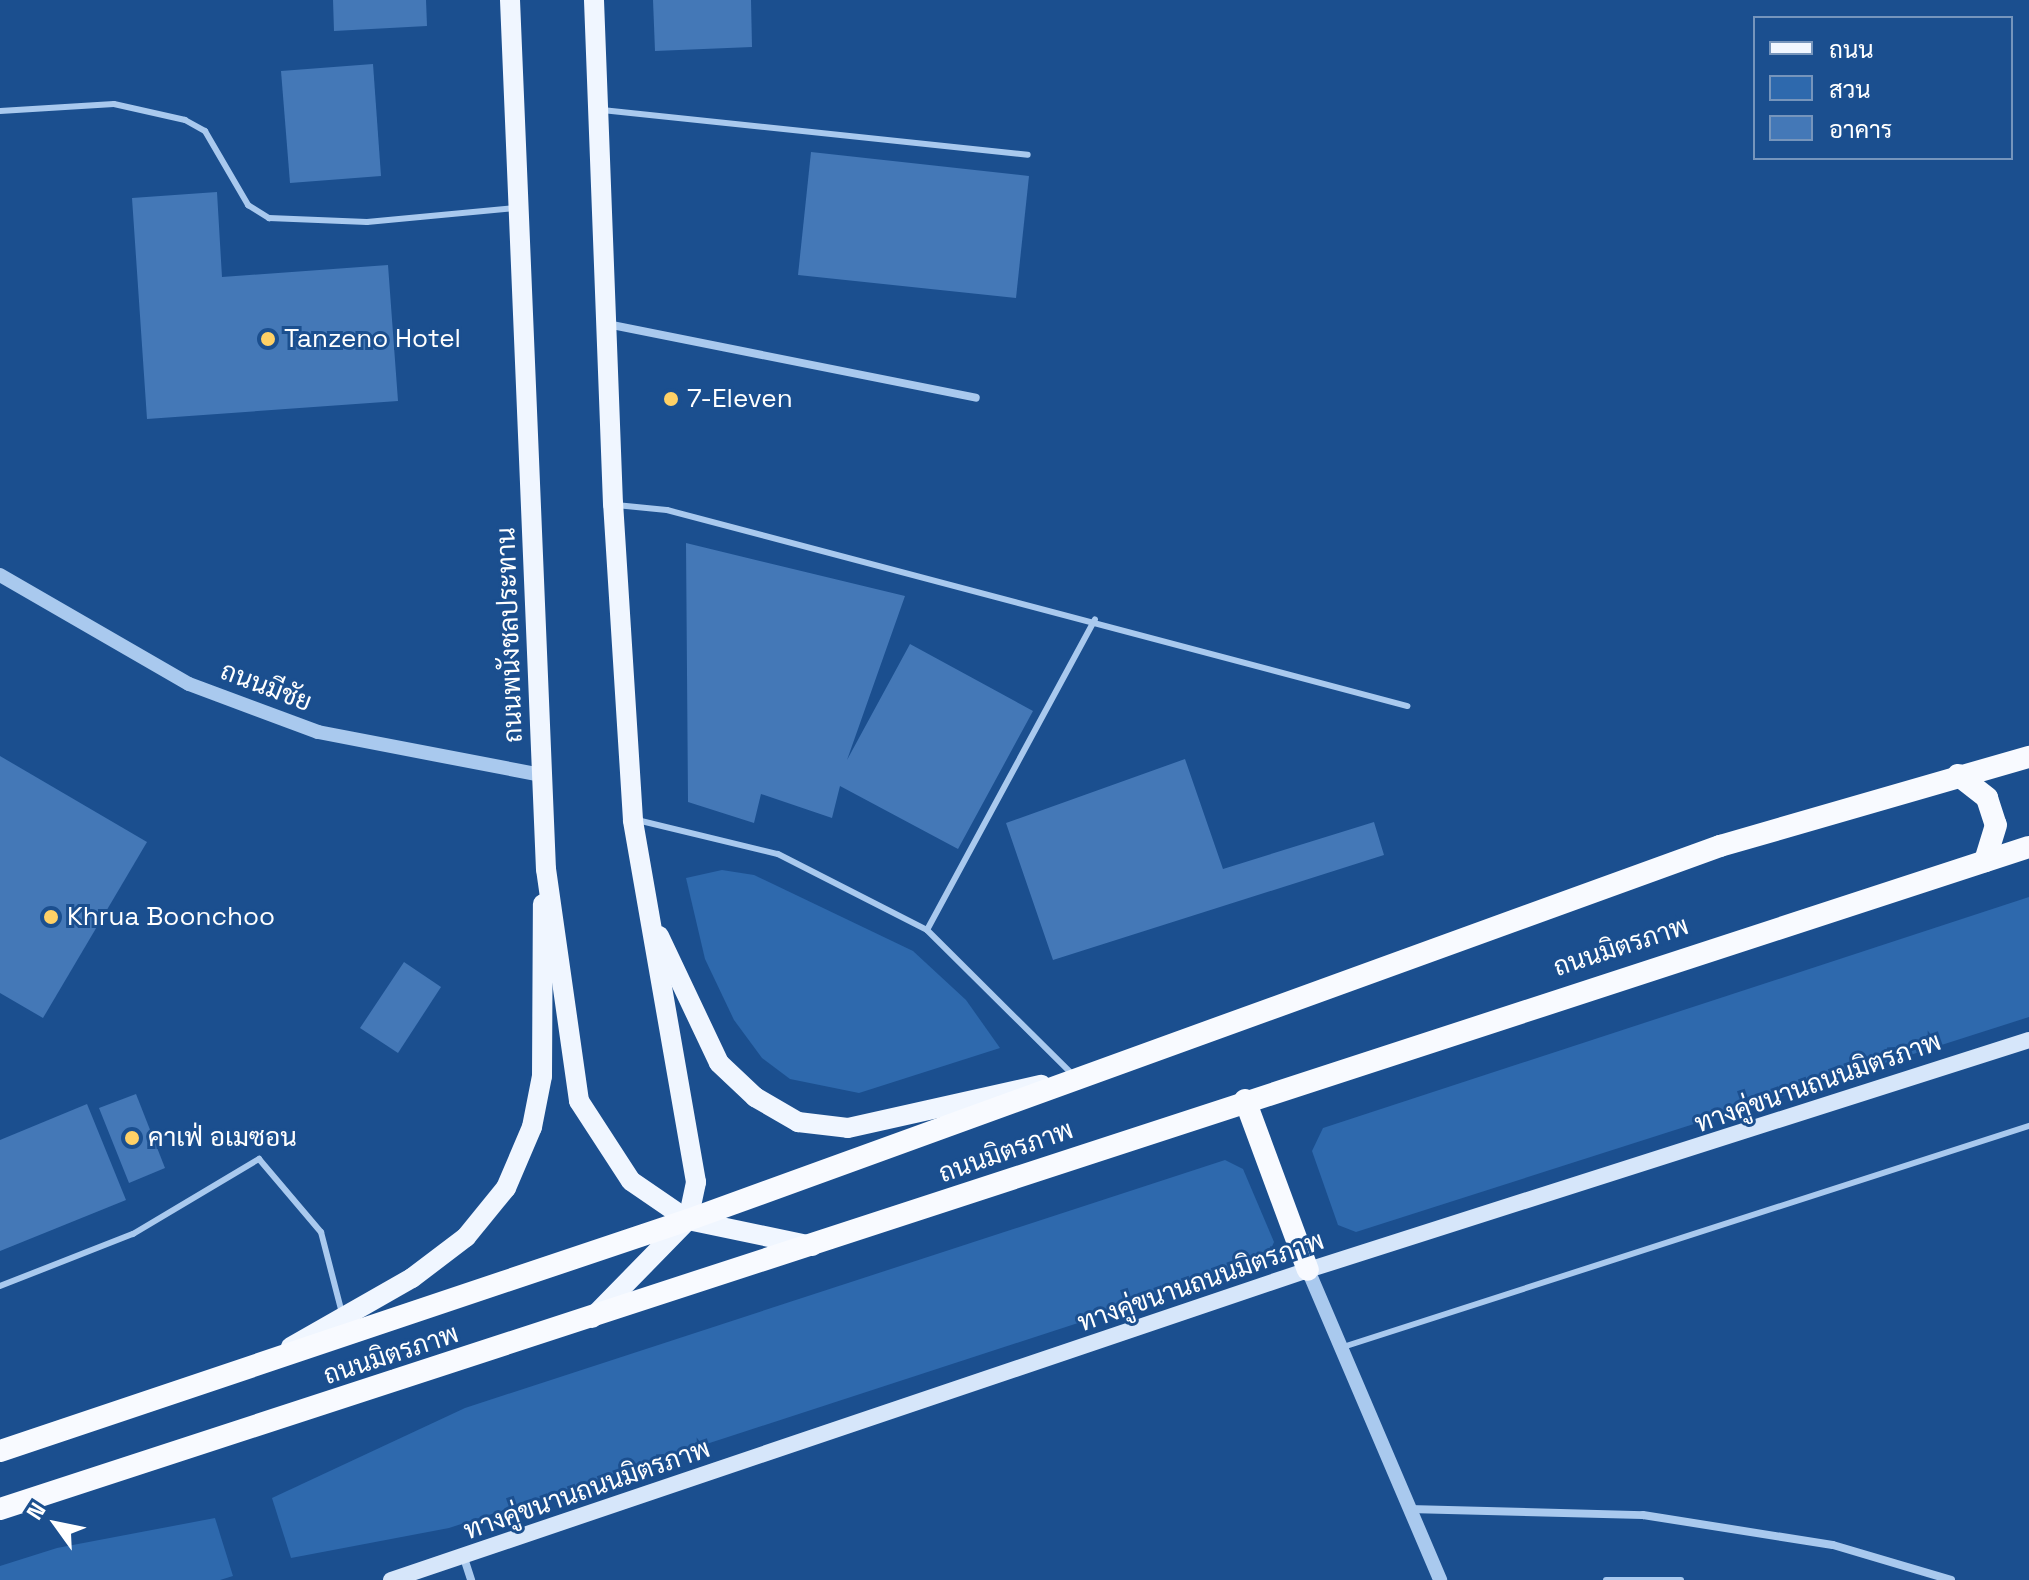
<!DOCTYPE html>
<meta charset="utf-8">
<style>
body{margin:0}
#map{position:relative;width:2029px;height:1580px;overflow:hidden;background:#1b4f8f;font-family:"Space Grotesk",Sarabun,sans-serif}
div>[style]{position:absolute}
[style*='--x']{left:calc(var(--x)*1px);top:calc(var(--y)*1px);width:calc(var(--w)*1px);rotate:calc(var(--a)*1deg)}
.green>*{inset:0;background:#2e69ad}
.building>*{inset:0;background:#4478b7}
.service>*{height:6px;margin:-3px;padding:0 3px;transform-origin:3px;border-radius:3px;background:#a9c9ee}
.minor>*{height:8px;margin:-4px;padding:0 4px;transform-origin:4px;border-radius:4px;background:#a9c9ee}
.tertiary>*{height:14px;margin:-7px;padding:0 7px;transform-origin:7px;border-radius:7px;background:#a9c9ee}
.secondary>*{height:16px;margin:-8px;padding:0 8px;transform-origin:8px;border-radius:8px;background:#d6e6fa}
.primary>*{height:20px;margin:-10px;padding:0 10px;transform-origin:10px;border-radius:10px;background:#f0f6ff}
.trunk>*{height:22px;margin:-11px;padding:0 11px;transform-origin:11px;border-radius:11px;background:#f8faff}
.dots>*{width:22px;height:22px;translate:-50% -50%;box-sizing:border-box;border:4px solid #1b4f8f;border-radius:50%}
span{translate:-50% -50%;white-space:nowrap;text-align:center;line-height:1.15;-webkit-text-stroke:6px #1b4f8f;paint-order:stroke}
.poi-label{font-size:26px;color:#fff}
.left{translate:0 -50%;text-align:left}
.street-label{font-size:26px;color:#fff}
.legend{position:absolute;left:1753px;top:16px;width:260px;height:144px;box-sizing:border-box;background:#1b4f8f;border:2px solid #7695bc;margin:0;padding:10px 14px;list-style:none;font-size:24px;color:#fff}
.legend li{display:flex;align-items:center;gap:16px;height:40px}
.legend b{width:40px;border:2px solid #7695bc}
.north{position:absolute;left:16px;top:1484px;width:80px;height:80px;-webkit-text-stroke:6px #1b4f8f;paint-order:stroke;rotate:303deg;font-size:22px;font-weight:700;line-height:32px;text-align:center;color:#fff}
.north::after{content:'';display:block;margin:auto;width:28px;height:36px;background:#fff;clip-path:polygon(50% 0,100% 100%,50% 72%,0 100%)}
</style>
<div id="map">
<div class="green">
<i style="clip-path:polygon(722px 870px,754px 875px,913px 951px,966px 1000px,1000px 1048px,859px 1093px,790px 1079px,762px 1058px,734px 1020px,705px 959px,686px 878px)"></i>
<i style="clip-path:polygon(2029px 897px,2029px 1017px,1356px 1232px,1338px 1225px,1312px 1151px,1323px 1128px)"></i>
<i style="clip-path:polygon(1225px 1160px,1243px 1169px,1274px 1242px,1265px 1262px,449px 1528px,291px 1558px,272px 1498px,465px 1408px)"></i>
<i style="clip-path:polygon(215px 1518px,233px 1576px,220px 1580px,0 1580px,0 1566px,57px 1548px)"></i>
</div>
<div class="building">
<i style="clip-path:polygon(333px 0,426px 0,427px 26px,334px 31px)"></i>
<i style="clip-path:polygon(653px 0,751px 0,752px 47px,655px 51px)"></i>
<i style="clip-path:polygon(373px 64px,381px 176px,290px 183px,281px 71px)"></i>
<i style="clip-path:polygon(811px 152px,1029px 176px,1016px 298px,798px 275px)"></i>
<i style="clip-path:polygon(217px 192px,222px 277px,388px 265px,398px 401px,147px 419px,132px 198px)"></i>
<i style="clip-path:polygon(686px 543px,905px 596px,847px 760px,910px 644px,1033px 711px,958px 849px,840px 786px,832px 818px,761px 794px,754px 823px,688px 802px)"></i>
<i style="clip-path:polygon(0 756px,147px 842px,43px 1018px,0 993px)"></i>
<i style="clip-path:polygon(1185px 759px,1223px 869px,1374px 822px,1384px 855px,1053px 960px,1006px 823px)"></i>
<i style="clip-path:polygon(404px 962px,441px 987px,398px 1053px,360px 1028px)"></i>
<i style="clip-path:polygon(136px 1094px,165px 1168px,129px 1183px,99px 1108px)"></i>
<i style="clip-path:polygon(87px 1104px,126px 1200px,0 1251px,0 1140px)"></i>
</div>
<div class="service">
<i style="--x:602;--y:110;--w:428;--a:6"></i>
<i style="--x:0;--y:111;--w:114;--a:-3.5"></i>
<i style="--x:114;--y:104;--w:73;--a:12.7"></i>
<i style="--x:185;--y:120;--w:23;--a:29"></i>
<i style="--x:205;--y:131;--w:86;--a:59.8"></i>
<i style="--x:248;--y:205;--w:25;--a:32"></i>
<i style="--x:269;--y:218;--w:98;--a:2.3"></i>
<i style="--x:367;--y:222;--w:148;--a:-5.4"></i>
<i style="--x:616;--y:505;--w:51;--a:5.6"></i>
<i style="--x:667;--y:510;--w:766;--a:14.83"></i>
<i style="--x:637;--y:820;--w:145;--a:13.6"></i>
<i style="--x:778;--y:854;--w:167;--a:27"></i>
<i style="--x:927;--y:930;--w:204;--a:44.8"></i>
<i style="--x:927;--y:930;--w:353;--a:-61.6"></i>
<i style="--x:0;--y:1286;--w:143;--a:-21.4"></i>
<i style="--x:133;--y:1234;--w:147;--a:-30.8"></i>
<i style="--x:259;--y:1159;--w:96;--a:49.7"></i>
<i style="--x:321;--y:1232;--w:84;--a:75.5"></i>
<i style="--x:1343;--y:1347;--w:721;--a:-17.86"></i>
<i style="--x:1606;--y:1580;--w:75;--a:0"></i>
</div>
<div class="minor">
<i style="--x:607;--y:324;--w:376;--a:11.3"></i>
<i style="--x:1409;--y:1509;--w:234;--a:1.5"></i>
<i style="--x:1643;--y:1515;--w:192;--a:9"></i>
<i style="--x:1833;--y:1545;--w:123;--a:16.5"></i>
<i style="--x:464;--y:1558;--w:23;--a:72"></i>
</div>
<div class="tertiary">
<i style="--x:0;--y:575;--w:218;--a:30"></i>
<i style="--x:189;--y:684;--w:138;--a:20.4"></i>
<i style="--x:318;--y:732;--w:228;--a:10.9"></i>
<i style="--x:1308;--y:1270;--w:337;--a:66.9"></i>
</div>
<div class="secondary">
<i style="--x:391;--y:1580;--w:968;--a:-18.68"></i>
<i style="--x:1308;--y:1270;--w:757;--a:-17.69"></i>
</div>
<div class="primary">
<i style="--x:510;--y:0;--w:870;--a:87.63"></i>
<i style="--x:546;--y:869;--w:234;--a:81.9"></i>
<i style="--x:579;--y:1101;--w:95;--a:57"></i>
<i style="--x:631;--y:1181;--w:69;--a:34.4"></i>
<i style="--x:688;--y:1220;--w:127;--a:11.8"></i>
<i style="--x:659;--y:936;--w:140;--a:64.7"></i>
<i style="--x:719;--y:1063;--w:50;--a:43.4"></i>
<i style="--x:755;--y:1097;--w:50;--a:30.2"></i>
<i style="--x:798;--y:1122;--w:50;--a:6.8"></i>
<i style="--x:848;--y:1128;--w:198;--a:-12.6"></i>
<i style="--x:592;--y:1318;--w:137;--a:-45.6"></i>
<i style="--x:688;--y:1220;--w:39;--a:-78"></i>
<i style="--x:696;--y:1182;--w:367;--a:-99.9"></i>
<i style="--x:633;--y:820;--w:317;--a:-93.6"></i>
<i style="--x:613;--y:504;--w:504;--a:-92.16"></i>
<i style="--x:291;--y:1347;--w:139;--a:-29.7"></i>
<i style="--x:412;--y:1278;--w:68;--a:-37.2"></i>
<i style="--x:466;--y:1237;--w:63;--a:-50.8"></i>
<i style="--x:506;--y:1188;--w:66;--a:-66.9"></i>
<i style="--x:532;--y:1127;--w:52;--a:-78.9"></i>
<i style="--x:542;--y:1076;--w:172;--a:-89.7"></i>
</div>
<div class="trunk">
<i style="--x:1958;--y:775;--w:37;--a:38"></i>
<i style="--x:1987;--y:798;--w:28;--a:72"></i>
<i style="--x:1996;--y:825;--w:38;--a:107"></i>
<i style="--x:1245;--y:1100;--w:181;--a:69.7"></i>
<i style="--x:0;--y:1451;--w:726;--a:-18.56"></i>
<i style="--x:688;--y:1220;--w:1098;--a:-19.92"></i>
<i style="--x:1720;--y:846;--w:322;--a:-16.1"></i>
<i style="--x:0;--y:1509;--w:2134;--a:-18.07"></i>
</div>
<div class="dots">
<i style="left:268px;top:339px;background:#ffd166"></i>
<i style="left:671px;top:399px;background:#ffd166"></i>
<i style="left:51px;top:917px;background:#ffd166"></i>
<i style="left:132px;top:1138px;background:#ffd166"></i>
</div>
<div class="poi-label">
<span class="left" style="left:284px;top:339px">Tanzeno Hotel</span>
<span class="left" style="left:687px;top:399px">7-Eleven</span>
<span class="left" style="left:67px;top:917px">Khrua Boonchoo</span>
<span class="left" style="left:148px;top:1138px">คาเฟ่ อเมซอน</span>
</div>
<div class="street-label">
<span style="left:510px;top:635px;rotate:-92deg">ถนนพนังชลประทาน</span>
<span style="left:266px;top:687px;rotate:21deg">ถนนมีชัย</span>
<span style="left:1621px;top:947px;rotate:-18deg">ถนนมิตรภาพ</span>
<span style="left:1818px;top:1083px;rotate:-19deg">ทางคู่ขนานถนนมิตรภาพ</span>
<span style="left:1006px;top:1152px;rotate:-19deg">ถนนมิตรภาพ</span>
<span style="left:1201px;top:1282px;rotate:-19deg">ทางคู่ขนานถนนมิตรภาพ</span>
<span style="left:391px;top:1355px;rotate:-18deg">ถนนมิตรภาพ</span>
<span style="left:587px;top:1490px;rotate:-19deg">ทางคู่ขนานถนนมิตรภาพ</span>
</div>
<ul class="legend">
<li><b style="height:10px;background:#f0f6ff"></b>ถนน</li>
<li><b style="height:22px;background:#2e69ad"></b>สวน</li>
<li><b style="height:22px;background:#4478b7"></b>อาคาร</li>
</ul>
<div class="north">N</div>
</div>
